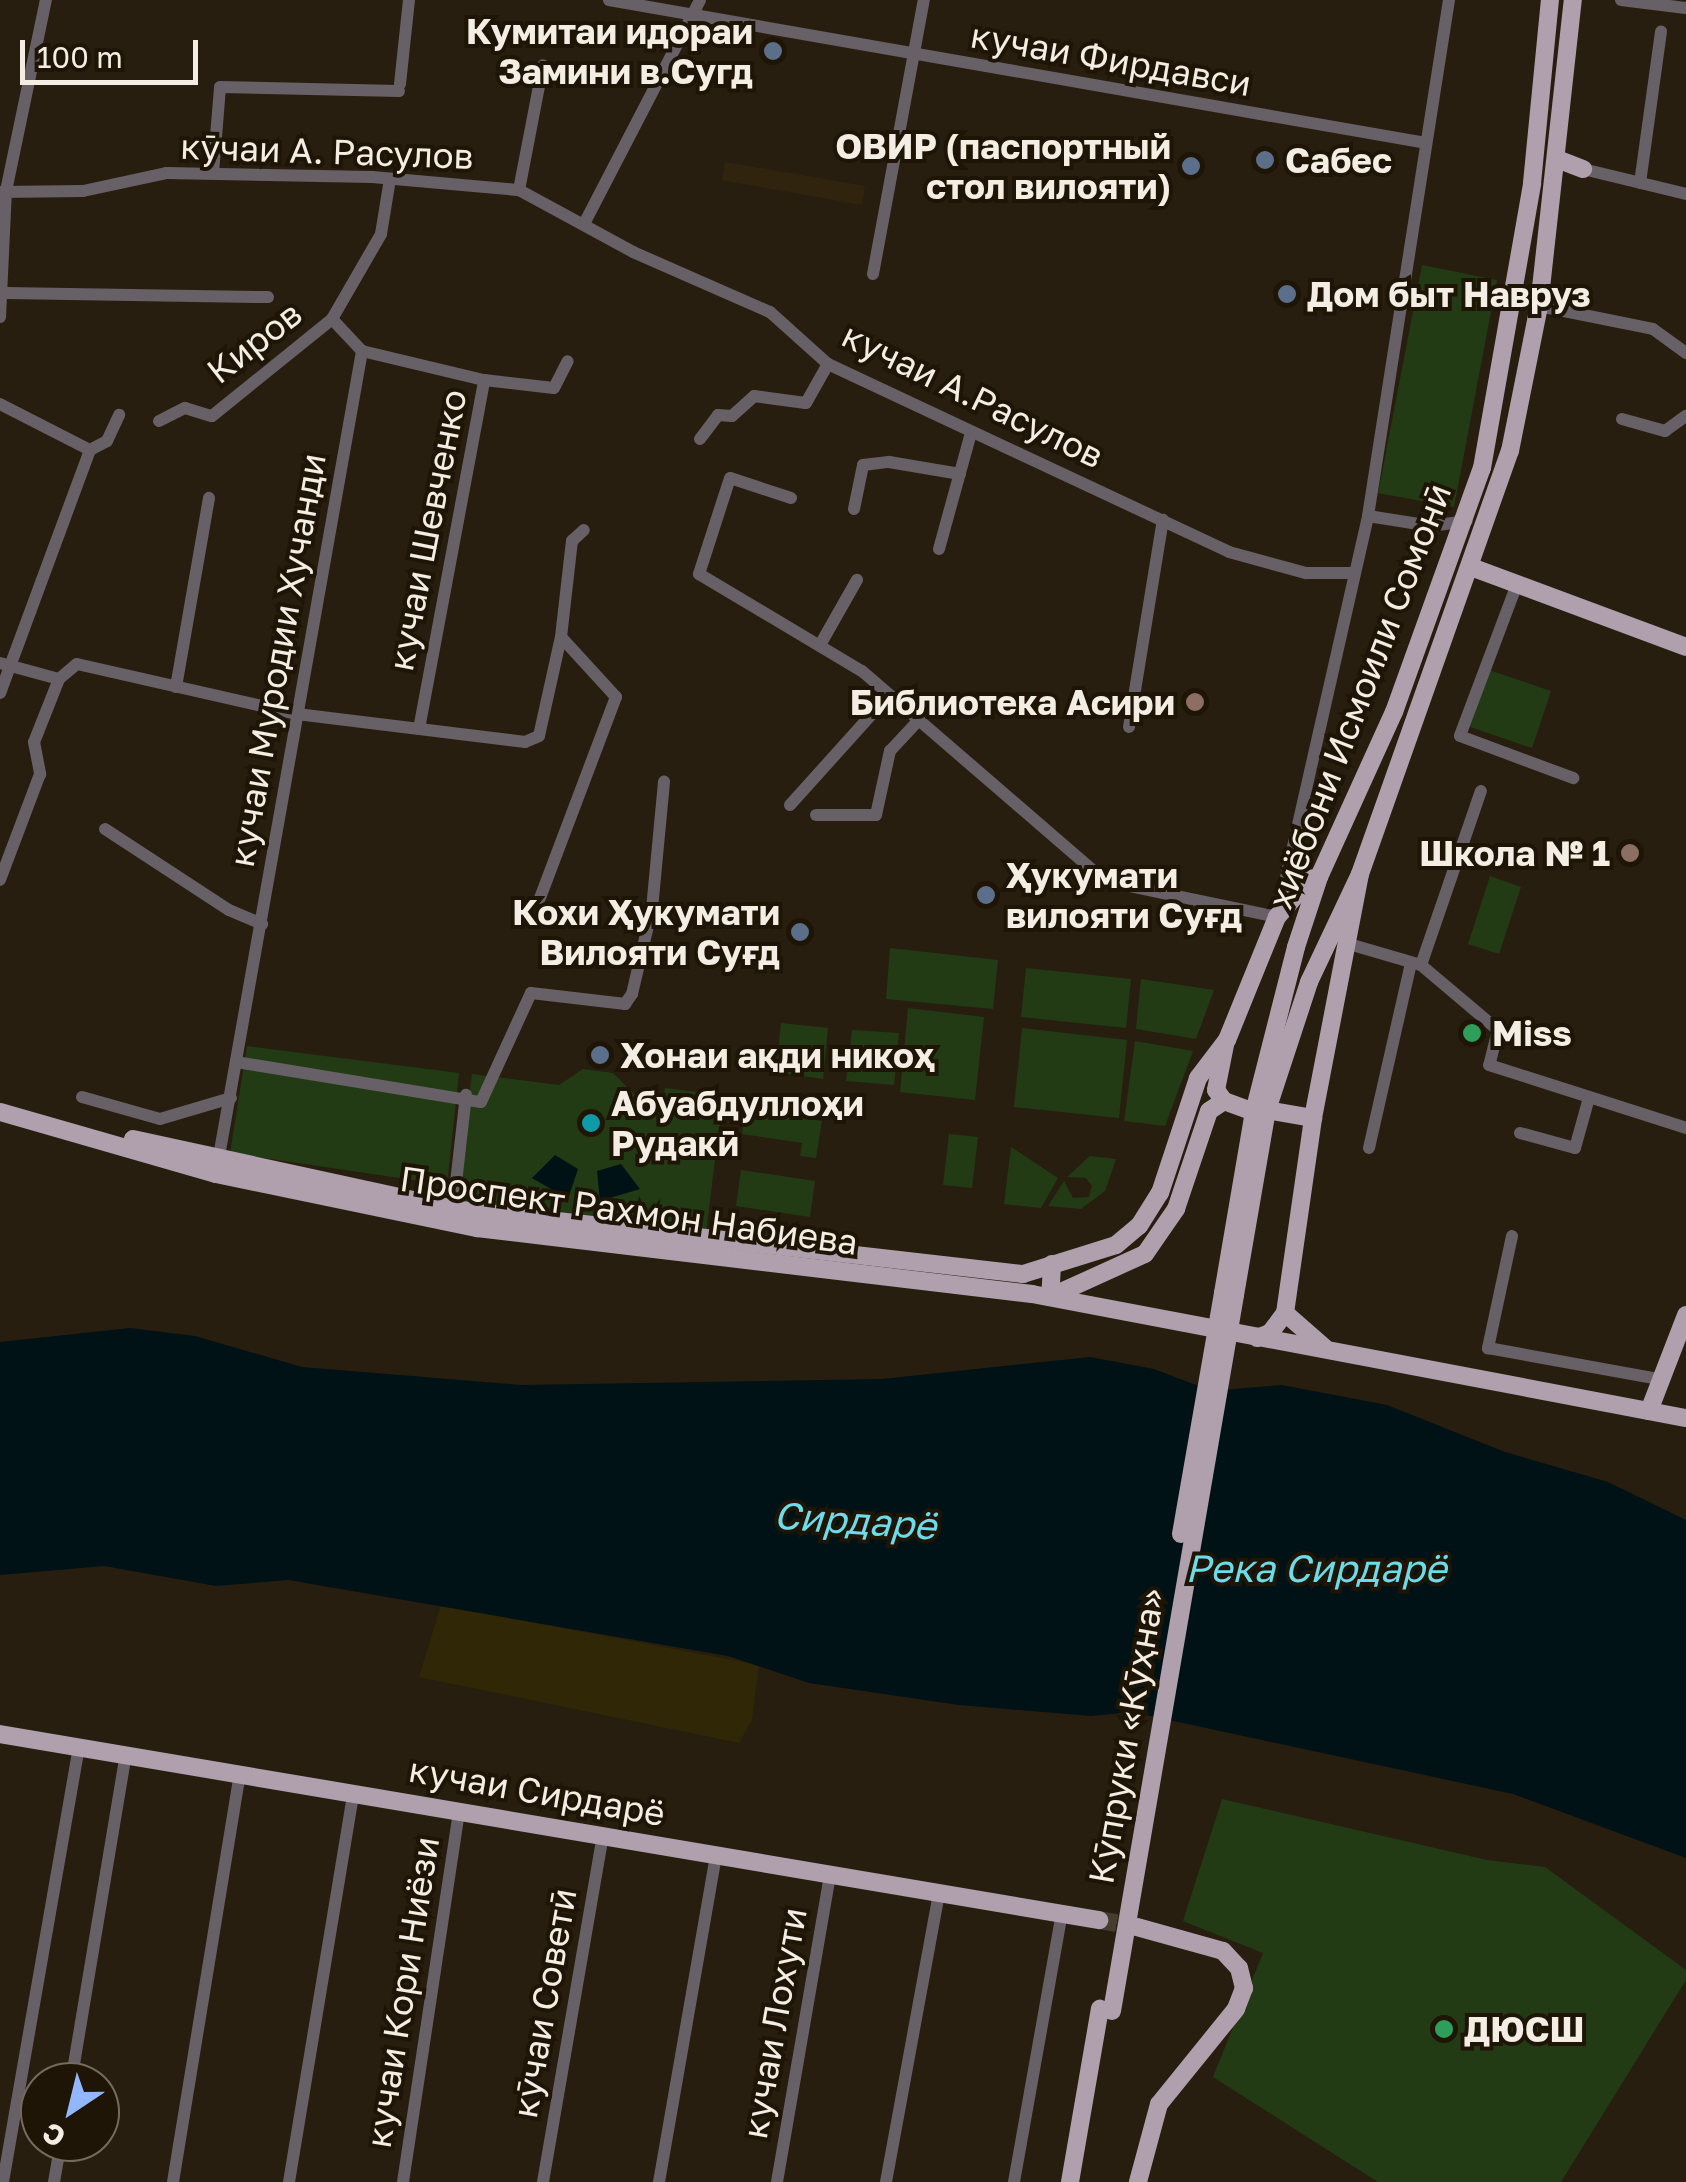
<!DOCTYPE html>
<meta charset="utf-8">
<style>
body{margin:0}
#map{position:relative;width:1686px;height:2182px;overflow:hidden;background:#281e0f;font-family:"Golos Text",sans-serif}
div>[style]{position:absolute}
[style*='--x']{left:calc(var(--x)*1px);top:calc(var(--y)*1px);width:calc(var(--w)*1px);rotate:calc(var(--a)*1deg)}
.built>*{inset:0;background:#31240e}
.green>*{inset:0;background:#223b15}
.sand>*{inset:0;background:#2f2705}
.water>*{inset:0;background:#001215}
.major-tunnel>*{height:18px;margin-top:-9px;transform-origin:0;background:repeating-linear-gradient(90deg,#463d2f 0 18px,transparent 0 27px)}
.minor>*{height:12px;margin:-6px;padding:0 6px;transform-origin:6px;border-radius:6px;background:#676066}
.major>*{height:18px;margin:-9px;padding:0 9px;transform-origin:9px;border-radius:9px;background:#b0a0ae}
.major-bridge>*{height:18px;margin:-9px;padding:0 9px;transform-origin:9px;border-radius:9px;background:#b0a0ae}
.dots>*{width:28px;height:28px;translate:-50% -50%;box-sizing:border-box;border:5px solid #1e1506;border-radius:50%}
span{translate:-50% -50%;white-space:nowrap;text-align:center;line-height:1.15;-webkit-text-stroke:8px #1e1506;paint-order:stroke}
.poi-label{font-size:35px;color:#f3ede3;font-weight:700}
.right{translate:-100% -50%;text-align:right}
.left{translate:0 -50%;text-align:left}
.street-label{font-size:35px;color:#f3ede3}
.water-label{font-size:38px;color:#6cdbea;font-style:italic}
.north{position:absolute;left:20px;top:2062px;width:100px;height:100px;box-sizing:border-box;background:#1e1506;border:2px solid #736b5e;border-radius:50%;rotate:215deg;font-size:28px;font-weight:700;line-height:40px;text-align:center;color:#f3ede3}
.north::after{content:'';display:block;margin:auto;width:35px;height:45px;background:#93b7fd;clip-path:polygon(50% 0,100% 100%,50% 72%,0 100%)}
.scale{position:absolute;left:20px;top:40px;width:178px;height:45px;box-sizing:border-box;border:5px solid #f3ede3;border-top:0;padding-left:12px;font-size:30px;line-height:35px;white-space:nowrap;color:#f3ede3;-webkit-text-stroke:8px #1e1506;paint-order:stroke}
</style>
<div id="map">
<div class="built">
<i style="clip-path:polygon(725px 162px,865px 186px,862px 205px,722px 180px)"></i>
</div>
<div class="green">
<i style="clip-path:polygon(1422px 265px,1497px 280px,1454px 507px,1378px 493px)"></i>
<i style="clip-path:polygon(1489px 670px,1551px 691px,1532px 748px,1470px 727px)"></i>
<i style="clip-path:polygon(1490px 876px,1521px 887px,1499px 954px,1468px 944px)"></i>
<i style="clip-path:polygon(890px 948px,998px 960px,993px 1009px,886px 999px)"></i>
<i style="clip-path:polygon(1026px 968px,1131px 979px,1126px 1028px,1021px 1017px)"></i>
<i style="clip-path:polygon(1141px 979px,1214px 990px,1196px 1039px,1136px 1029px)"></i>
<i style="clip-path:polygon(908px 1008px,984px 1017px,975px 1100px,900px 1092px)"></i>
<i style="clip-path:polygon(781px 1023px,828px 1028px,823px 1079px,776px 1072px)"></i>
<i style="clip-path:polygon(1022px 1028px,1127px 1040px,1119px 1118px,1014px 1107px)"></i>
<i style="clip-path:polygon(852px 1030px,899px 1033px,894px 1085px,846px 1081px)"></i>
<i style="clip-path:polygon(1135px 1041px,1193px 1051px,1165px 1126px,1124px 1121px)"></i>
<i style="clip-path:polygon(247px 1046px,459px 1073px,447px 1185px,230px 1153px)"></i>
<i style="clip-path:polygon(583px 1069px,613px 1073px,635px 1095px,663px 1099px,665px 1088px,723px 1095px,706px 1233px,456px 1202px,472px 1074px,559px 1085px)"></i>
<i style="clip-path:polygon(745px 1110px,822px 1121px,816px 1158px,800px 1156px,802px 1143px,742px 1134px)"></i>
<i style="clip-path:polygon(949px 1134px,978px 1137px,972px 1188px,943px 1185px)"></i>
<i style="clip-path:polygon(1011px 1147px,1058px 1178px,1041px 1208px,1004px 1204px)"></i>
<i style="clip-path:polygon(1090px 1156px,1116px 1159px,1105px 1191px,1081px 1209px,1048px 1206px,1064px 1181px,1073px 1198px,1089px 1197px,1092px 1186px,1086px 1178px,1067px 1177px)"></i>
<i style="clip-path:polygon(741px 1170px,815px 1181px,810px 1217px,736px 1206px)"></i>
<i style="clip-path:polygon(1222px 1799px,1487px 1860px,1545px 1867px,1686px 1970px,1686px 1980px,1561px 2182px,1378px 2182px,1213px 2077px,1263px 1953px,1183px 1921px)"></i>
</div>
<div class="sand">
<i style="clip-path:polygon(441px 1605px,759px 1665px,752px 1720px,739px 1743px,419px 1677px)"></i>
</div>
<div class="water">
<i style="clip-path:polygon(555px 1155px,578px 1169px,568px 1199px,532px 1178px)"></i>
<i style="clip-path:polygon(621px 1164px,640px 1189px,600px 1201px,597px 1171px)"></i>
<i style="clip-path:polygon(130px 1328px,195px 1336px,302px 1367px,521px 1385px,882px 1379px,1090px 1357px,1154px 1369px,1212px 1391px,1282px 1385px,1387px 1405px,1505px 1452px,1608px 1482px,1686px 1520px,1686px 1858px,1513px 1794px,1132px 1712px,1091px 1716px,959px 1705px,809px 1683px,728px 1656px,288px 1580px,216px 1586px,104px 1566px,0 1575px,0 1342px)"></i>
</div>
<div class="major-tunnel">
<i style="--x:1099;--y:1920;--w:39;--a:10"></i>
</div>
<div class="minor">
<i style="--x:609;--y:0;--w:829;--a:9.93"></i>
<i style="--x:1621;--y:0;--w:65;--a:7"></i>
<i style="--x:400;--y:84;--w:84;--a:-83.9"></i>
<i style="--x:1583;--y:169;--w:106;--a:13.6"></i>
<i style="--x:213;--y:173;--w:86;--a:-85.3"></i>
<i style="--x:220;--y:87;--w:179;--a:1.3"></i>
<i style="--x:1640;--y:183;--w:153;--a:-82.1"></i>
<i style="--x:519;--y:190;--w:127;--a:-79.1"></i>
<i style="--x:0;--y:192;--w:83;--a:-0.7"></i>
<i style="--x:83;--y:191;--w:85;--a:-12.2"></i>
<i style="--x:166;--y:173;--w:206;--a:1.1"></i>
<i style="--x:372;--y:177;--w:148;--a:5.1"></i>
<i style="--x:519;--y:190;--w:130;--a:28.5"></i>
<i style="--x:633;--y:252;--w:150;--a:23.7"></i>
<i style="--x:770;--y:312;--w:78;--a:41.9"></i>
<i style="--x:828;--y:364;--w:443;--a:25.1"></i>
<i style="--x:1229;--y:552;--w:80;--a:15.3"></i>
<i style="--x:1306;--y:573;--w:48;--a:0"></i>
<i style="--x:584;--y:224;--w:252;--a:-62.6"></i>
<i style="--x:873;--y:274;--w:279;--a:-79.5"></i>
<i style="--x:6;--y:293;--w:262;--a:0.9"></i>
<i style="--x:1539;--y:306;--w:116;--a:11.4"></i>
<i style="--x:1653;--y:329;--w:41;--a:36"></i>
<i style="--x:0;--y:317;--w:126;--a:-87.3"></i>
<i style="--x:6;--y:191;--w:195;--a:-78.2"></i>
<i style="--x:362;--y:351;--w:125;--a:13.4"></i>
<i style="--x:0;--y:404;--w:101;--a:27.1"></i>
<i style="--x:90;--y:450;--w:259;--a:110.3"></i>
<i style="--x:1622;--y:419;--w:45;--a:15.6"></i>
<i style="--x:1665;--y:431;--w:26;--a:-36"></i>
<i style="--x:159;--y:421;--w:29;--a:-27"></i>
<i style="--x:185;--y:408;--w:28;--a:17"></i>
<i style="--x:212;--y:416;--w:154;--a:-38.9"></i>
<i style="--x:700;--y:439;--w:30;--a:-53"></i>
<i style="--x:718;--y:415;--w:14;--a:4"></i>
<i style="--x:732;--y:416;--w:30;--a:-42"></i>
<i style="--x:754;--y:396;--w:52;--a:7.7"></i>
<i style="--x:806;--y:403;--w:45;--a:-60.6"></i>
<i style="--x:90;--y:450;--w:19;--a:-28"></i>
<i style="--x:107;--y:441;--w:29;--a:-65"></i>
<i style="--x:791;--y:498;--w:64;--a:-161.8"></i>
<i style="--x:730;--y:478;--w:101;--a:107.9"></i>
<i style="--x:699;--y:574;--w:190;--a:30.8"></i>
<i style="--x:862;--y:671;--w:321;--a:40.8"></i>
<i style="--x:1105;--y:881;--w:176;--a:11.8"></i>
<i style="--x:1277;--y:917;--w:411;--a:-77.2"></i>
<i style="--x:1368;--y:516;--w:522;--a:-81.08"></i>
<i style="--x:854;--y:509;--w:45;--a:-78.4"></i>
<i style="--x:863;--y:465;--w:26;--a:-7"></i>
<i style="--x:889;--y:462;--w:72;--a:9.6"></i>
<i style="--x:1368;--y:516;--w:64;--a:9"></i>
<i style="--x:1431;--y:526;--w:36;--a:-8"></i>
<i style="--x:939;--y:549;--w:120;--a:-74.6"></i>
<i style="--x:1517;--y:584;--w:162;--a:110.6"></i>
<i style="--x:1460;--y:736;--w:121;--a:20.4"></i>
<i style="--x:820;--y:645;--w:75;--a:-60.4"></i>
<i style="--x:0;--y:663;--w:61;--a:15.2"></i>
<i style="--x:59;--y:679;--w:68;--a:111.6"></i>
<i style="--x:34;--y:742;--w:33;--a:79"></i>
<i style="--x:40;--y:774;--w:113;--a:110.7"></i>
<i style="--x:59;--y:679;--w:23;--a:-40"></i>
<i style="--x:77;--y:664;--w:226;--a:12.8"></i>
<i style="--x:297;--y:714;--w:230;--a:7"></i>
<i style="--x:525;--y:742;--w:15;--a:-23"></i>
<i style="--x:539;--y:736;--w:101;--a:-77.5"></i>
<i style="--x:561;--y:637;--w:97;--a:-83.5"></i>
<i style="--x:572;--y:541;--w:16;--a:-43"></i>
<i style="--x:176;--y:687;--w:192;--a:-80.1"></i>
<i style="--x:1129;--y:727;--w:210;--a:-80.7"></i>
<i style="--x:419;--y:729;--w:355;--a:-79.4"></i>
<i style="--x:484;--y:380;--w:70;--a:6.5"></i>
<i style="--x:554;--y:388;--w:30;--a:-63"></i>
<i style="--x:790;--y:805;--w:148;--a:-48"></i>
<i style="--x:816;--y:815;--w:60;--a:0"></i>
<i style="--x:876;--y:815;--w:66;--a:-77.7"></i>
<i style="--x:890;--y:751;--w:41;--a:-47"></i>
<i style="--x:105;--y:829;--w:148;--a:33.2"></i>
<i style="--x:229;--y:910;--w:36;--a:23"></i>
<i style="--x:540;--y:898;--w:215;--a:-69.3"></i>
<i style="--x:616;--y:697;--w:81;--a:-132.5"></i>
<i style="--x:1349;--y:944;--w:75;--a:16.3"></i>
<i style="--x:1421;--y:965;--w:184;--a:-71"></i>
<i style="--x:1421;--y:965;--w:101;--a:40.2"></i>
<i style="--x:1498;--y:1030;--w:36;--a:104"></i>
<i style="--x:1489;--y:1065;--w:207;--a:17.7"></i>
<i style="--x:236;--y:1062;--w:248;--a:9.3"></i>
<i style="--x:481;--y:1102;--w:120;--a:-65.4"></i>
<i style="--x:531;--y:993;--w:95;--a:6.7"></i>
<i style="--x:625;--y:1004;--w:12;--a:-55"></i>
<i style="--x:632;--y:994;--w:87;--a:-76.8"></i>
<i style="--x:652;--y:909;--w:128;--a:-84.6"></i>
<i style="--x:82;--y:1097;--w:81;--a:15.8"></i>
<i style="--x:160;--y:1119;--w:74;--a:-16.5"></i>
<i style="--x:1520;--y:1133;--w:57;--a:15.3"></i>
<i style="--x:1575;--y:1148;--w:52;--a:-74.4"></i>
<i style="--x:1369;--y:1148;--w:190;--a:-77.2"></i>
<i style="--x:218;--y:1162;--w:824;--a:-79.93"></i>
<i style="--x:362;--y:351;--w:44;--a:-133.2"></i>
<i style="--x:332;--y:319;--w:98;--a:-60"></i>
<i style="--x:381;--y:234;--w:56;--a:-80.7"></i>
<i style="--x:453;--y:1209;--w:115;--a:-83.5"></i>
<i style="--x:1512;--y:1236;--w:115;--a:102.1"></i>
<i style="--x:1488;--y:1348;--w:174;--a:10.3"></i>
<i style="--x:71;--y:2082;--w:332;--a:-80.5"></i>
<i style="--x:3;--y:2182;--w:443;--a:-80.1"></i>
<i style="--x:54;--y:2182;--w:41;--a:-80.1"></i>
<i style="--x:173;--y:2182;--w:413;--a:-80.7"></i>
<i style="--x:289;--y:2182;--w:396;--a:-80.6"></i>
<i style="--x:403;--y:2182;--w:376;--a:-81.4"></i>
<i style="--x:543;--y:2182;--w:352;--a:-80.2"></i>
<i style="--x:659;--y:2182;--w:332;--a:-80.1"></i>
<i style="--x:777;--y:2182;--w:313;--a:-80.2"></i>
<i style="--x:886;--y:2182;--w:294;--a:-79.6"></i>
<i style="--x:1014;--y:2182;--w:273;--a:-79.9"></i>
</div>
<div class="major">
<i style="--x:1557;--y:159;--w:28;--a:21"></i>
<i style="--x:1471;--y:567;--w:229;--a:20.4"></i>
<i style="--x:1225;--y:1045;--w:46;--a:101.3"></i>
<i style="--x:1216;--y:1090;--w:14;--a:54"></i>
<i style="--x:1224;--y:1101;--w:32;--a:20"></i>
<i style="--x:1267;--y:1110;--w:47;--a:9.9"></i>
<i style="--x:0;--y:1112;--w:225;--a:16"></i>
<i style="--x:216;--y:1174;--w:267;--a:11.7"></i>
<i style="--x:477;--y:1228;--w:559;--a:6.78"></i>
<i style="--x:1032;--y:1294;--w:666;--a:10.74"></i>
<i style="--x:133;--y:1139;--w:328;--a:12.3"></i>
<i style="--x:453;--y:1209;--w:574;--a:6.51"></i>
<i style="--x:1023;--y:1274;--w:97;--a:-17.3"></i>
<i style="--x:1116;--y:1245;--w:30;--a:-40"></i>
<i style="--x:1139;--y:1226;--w:39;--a:-58"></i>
<i style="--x:1160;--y:1193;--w:121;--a:-71.7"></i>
<i style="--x:1198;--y:1078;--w:48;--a:-52.7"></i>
<i style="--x:1227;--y:1040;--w:133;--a:-67.9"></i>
<i style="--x:1277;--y:917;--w:50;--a:-49"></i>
<i style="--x:1310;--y:879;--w:9;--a:-13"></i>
<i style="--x:1052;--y:1264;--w:33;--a:93"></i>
<i style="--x:1050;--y:1297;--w:104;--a:-24.4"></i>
<i style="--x:1145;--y:1254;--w:55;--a:-55.4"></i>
<i style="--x:1176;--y:1209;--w:103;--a:-71.4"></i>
<i style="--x:1209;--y:1111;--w:18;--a:-34"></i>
<i style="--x:1223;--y:1293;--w:184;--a:-80.3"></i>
<i style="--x:1254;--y:1112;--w:170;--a:-75.7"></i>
<i style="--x:1296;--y:947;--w:74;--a:-71.8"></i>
<i style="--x:1319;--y:877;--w:181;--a:-65.6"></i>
<i style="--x:1394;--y:712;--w:259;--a:-70.2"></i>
<i style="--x:1482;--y:468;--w:289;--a:-80"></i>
<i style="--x:1532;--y:183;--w:184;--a:-84.4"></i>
<i style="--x:1235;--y:1295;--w:188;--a:-80.2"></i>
<i style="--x:1267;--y:1110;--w:135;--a:-71.8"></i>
<i style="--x:1309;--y:982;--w:119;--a:-64.7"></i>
<i style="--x:1360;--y:874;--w:449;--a:-70.5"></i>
<i style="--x:1510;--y:451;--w:148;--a:-78.7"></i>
<i style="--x:1539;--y:306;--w:308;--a:-83.7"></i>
<i style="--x:1285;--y:1313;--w:52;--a:41.1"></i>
<i style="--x:1257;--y:1338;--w:14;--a:-21"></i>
<i style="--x:1270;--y:1333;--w:25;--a:-53"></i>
<i style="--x:1285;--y:1313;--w:197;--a:-81.8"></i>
<i style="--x:1313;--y:1118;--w:248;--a:-79.1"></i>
<i style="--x:1649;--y:1411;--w:103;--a:-68.9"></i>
<i style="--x:0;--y:1734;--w:1115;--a:9.61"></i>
<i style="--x:1137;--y:1927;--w:89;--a:15.6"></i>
<i style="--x:1223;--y:1951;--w:23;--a:47"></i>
<i style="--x:1239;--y:1968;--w:21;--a:76"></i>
<i style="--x:1244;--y:1988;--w:22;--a:111"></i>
<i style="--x:1236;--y:2009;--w:122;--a:129"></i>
<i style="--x:1159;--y:2104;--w:81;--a:105.1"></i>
<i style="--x:1070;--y:2182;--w:176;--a:-80.2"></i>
</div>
<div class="major-bridge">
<i style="--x:1181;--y:1534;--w:245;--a:-80.1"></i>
<i style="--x:1112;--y:2011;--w:726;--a:-80.25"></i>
</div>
<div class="dots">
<i style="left:773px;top:51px;background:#5c6f8a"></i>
<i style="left:1265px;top:160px;background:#5c6f8a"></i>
<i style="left:1191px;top:166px;background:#5c6f8a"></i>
<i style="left:1287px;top:294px;background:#5c6f8a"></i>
<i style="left:1195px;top:702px;background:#8d6e63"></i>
<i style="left:1630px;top:853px;background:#8d6e63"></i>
<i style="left:986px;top:895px;background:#5c6f8a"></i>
<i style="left:800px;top:932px;background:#5c6f8a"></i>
<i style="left:1472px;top:1033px;background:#2e9e5b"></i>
<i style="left:600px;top:1055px;background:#5c6f8a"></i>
<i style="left:591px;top:1123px;background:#0f9aa8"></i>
<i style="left:1444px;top:2029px;background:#2e9e5b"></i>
</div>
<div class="poi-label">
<span class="right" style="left:753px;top:51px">Кумитаи идораи<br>Замини в.Сугд</span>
<span class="right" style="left:1171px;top:166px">ОВИР (паспортный<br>стол вилояти)</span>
<span class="left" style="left:1285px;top:160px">Сабес</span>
<span class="left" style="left:1307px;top:294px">Дом быт Навруз</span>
<span class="right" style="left:1175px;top:702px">Библиотека Асири</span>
<span class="right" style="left:1610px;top:853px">Школа № 1</span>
<span class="left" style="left:1006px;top:895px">Ҳукумати<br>вилояти Суғд</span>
<span class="right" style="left:780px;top:932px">Кохи Ҳукумати<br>Вилояти Суғд</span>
<span class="left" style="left:1492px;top:1033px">Miss</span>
<span class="left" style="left:620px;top:1055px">Хонаи ақди никоҳ</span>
<span class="left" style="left:611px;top:1123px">Абуабдуллоҳи<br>Рудакӣ</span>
<span class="left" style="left:1464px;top:2029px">ДЮСШ</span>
</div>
<div class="street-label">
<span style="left:1111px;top:59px;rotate:10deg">кучаи Фирдавси</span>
<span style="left:327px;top:151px;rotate:2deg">кӯчаи А. Расулов</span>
<span style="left:254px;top:342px;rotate:-38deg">Киров</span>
<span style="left:973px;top:395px;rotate:26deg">кучаи А.Расулов</span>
<span style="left:427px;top:530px;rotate:-79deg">кучаи Шевченко</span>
<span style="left:277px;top:660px;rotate:-80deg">кучаи Муродии Хучанди</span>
<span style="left:1359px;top:696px;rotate:-69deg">хиёбони Исмоили Сомонӣ</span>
<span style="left:629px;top:1210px;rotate:8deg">Проспект Рахмон Набиева</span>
<span style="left:1126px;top:1736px;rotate:-80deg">Кӯпруки «Кӯҳна»</span>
<span style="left:537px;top:1791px;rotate:10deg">кучаи Сирдарё</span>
<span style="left:402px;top:1992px;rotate:-81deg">кучаи Кори Ниёзи</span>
<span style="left:544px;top:2003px;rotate:-80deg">кӯчаи Советӣ</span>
<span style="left:774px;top:2023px;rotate:-80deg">кучаи Лохути</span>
</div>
<div class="water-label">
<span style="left:855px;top:1520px;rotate:4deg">Сирдарё</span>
<span style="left:1316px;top:1568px">Река Сирдарё</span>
</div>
<div class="north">С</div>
<div class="scale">100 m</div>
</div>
